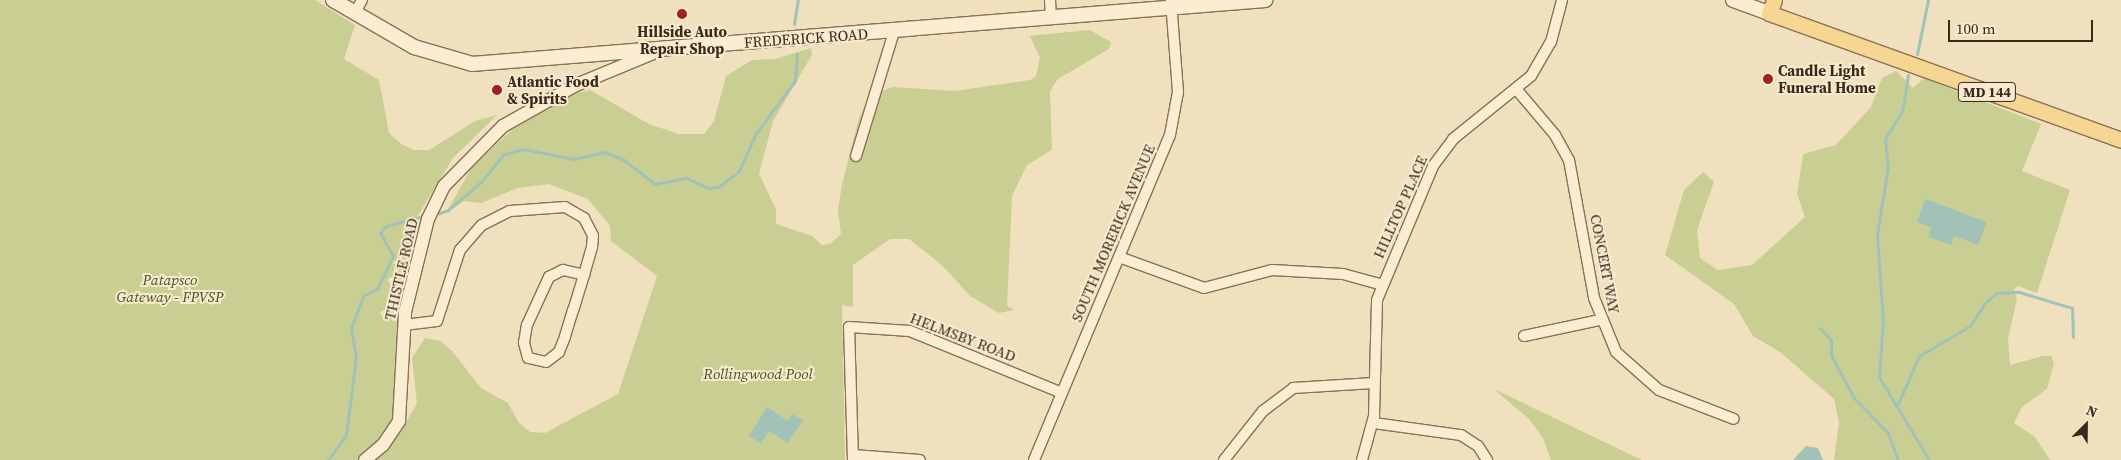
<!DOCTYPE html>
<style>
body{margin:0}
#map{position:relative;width:2121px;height:460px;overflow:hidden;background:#f0e0be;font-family:"Source Serif 4",serif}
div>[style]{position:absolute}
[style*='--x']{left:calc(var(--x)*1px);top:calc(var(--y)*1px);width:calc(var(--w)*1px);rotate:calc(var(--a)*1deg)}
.green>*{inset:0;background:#c9cf92}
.water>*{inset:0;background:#a2c2b8}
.stream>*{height:3px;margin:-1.5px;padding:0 1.5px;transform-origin:1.5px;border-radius:1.5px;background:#a2c2b8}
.roads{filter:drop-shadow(1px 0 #8a7056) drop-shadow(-1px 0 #8a7056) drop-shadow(0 1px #8a7056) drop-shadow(0 -1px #8a7056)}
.minor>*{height:10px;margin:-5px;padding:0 5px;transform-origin:5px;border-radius:5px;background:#fbedd2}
.tertiary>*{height:12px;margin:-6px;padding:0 6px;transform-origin:6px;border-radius:6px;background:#fbedd2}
.secondary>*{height:14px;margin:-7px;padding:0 7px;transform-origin:7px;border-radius:7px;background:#fbedd2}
.primary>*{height:15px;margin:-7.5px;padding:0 7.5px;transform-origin:7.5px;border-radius:7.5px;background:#f7d593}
.dots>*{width:14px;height:14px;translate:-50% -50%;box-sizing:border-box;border:2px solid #f7eace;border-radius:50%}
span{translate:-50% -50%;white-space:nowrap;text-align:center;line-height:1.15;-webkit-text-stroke:4px #f7eace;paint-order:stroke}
.shield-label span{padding:1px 4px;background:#f7eace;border:1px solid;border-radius:4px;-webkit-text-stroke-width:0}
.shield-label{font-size:14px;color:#38291b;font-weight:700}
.poi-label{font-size:15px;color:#38291b;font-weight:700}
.left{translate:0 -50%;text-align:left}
.street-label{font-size:15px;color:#38291b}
.park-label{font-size:15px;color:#4a5621;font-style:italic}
.north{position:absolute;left:2061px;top:400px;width:50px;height:50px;-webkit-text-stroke:4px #f7eace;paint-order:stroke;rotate:23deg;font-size:14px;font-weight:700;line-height:20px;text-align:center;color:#38291b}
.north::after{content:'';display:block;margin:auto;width:18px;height:22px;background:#38291b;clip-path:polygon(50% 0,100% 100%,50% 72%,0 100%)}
.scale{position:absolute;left:1948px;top:20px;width:145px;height:22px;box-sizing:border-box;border:2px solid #38291b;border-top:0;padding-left:6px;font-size:15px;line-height:18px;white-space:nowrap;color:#38291b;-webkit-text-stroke:4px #f7eace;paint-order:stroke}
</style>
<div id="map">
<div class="green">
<i style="clip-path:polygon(0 0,315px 0,355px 25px,344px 59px,379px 80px,389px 133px,401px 144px,414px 150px,429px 150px,475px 121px,497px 115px,453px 158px,414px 222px,422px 222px,398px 324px,393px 419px,376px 445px,387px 452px,417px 404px,412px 358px,425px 338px,440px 341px,452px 351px,481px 388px,508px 403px,519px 423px,530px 432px,545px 433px,618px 394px,657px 276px,611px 241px,610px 226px,588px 199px,549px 184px,517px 188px,481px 203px,464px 201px,446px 213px,472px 167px,514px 128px,576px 93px,590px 90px,649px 124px,679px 134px,704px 134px,714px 121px,726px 76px,752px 60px,775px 59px,811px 48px,812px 55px,773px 121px,759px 174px,776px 209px,776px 224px,812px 236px,822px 245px,830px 244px,841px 234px,838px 210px,842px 184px,859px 118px,871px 96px,892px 87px,955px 91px,1030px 80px,1036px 76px,1040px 58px,1030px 36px,1038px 35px,1090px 30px,1111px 42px,1109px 49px,1058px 79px,1050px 91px,1052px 150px,1027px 165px,1012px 196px,1007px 306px,1014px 310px,999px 313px,970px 296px,943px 266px,909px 239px,890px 239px,853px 265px,853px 307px,842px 305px,845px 460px,0 460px)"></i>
<i style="clip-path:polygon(1896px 71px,1913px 88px,1924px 78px,2041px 124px,2022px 171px,2070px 190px,2037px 293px,2018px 286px,2014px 289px,2017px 299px,2008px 339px,2010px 365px,2043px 356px,2051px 356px,2054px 363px,2047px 389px,2022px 407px,2014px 423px,2035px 437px,2050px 460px,1834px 460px,1839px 423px,1834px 399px,1780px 352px,1753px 336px,1734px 304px,1665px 255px,1684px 190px,1703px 172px,1714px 182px,1697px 230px,1700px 258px,1718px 270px,1752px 265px,1805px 217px,1797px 194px,1803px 154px,1836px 145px,1871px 107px,1882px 78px)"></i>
<i style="clip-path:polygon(1494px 389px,1642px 460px,1551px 460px,1543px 438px,1529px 419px)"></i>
</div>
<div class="water">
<i style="clip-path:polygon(1925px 199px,1987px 222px,1978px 245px,1954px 236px,1951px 245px,1928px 237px,1931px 227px,1917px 222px)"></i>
<i style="clip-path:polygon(767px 407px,788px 421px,792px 414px,803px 420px,788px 443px,769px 431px,761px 444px,749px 436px)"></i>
<i style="clip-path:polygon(1806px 446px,1818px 448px,1823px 460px,1793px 460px)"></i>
</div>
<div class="stream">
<i style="--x:794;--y:24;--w:24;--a:-81"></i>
<i style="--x:1917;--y:54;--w:55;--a:-78.5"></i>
<i style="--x:1908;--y:75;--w:36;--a:99"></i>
<i style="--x:1902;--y:111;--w:33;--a:121"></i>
<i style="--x:1885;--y:139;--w:27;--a:84"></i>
<i style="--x:1888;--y:166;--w:70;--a:99.1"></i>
<i style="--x:1877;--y:235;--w:85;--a:86"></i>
<i style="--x:1883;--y:320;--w:57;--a:94"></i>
<i style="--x:1879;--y:377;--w:97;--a:58.9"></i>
<i style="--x:433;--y:215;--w:16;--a:-18"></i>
<i style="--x:448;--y:210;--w:43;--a:-40.3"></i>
<i style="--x:481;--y:182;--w:36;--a:-51"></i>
<i style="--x:504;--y:154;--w:21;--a:-14"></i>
<i style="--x:524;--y:149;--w:51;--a:11.3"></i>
<i style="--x:574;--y:159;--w:32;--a:-13"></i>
<i style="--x:605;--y:152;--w:21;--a:23"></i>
<i style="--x:624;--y:160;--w:39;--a:38"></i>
<i style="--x:655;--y:184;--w:32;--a:-11"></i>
<i style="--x:686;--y:178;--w:24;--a:24"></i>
<i style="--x:708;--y:188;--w:10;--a:-6"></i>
<i style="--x:718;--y:187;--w:26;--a:-37"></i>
<i style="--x:739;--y:171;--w:42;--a:-65.9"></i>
<i style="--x:756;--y:133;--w:65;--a:-53.1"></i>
<i style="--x:795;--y:81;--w:27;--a:-86"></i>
<i style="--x:1820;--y:328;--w:16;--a:47"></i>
<i style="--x:1831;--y:340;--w:15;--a:90"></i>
<i style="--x:1831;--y:355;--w:49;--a:61.9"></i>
<i style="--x:1854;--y:398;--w:49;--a:45.8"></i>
<i style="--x:1888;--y:433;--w:29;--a:70"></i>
<i style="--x:1898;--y:404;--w:52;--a:-66.4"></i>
<i style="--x:1919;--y:356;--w:59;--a:-30.5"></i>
<i style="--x:1970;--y:326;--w:27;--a:-57"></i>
<i style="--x:1985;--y:303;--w:16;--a:-40"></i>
<i style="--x:1997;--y:293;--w:22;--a:-3"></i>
<i style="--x:2019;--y:292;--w:55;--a:16.8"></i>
<i style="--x:2072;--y:308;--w:29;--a:88"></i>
<i style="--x:328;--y:460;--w:31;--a:-54"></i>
<i style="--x:346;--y:435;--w:79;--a:-82.7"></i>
<i style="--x:356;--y:357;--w:29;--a:-100"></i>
<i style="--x:351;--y:328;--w:34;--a:-69"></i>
<i style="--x:363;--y:296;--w:16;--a:-27"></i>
<i style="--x:377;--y:289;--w:37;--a:-64"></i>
<i style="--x:393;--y:256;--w:26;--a:-119"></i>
<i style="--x:380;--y:233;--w:9;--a:-49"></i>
<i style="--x:386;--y:226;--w:42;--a:-15"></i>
</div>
<div class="roads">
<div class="minor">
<i style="--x:1050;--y:0;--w:18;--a:87"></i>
<i style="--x:355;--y:13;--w:15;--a:-62"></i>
<i style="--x:1517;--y:90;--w:59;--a:49.8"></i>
<i style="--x:1555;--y:135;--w:29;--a:61"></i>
<i style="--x:1569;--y:160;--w:140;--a:79.7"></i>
<i style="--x:1594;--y:298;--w:58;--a:67.8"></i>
<i style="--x:1616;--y:352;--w:57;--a:41.5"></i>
<i style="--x:1659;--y:390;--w:80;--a:21.1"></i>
<i style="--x:856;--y:156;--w:130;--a:-73"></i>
<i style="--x:1119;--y:257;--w:90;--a:20"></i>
<i style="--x:1204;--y:288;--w:70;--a:-14.8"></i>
<i style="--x:1272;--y:270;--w:71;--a:3.2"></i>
<i style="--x:1343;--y:274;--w:41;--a:15.4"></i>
<i style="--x:404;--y:325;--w:33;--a:-7"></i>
<i style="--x:437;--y:321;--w:75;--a:-72.1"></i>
<i style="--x:460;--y:250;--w:33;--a:-49"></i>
<i style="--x:482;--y:225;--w:31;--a:-27"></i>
<i style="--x:510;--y:211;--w:55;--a:-4.2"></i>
<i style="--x:565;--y:207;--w:22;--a:30"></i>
<i style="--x:584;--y:218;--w:20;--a:63"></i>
<i style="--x:593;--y:236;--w:11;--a:95"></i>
<i style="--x:592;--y:247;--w:29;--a:106"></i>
<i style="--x:584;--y:275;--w:37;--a:107"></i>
<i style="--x:573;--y:310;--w:28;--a:107"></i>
<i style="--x:565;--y:337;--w:16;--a:112"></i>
<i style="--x:559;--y:352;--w:16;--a:142"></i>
<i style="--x:546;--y:362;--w:18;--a:-167"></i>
<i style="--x:528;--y:358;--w:16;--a:-105"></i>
<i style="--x:524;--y:343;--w:18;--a:-81"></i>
<i style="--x:527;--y:325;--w:53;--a:-65.4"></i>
<i style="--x:549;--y:277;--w:16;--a:-27"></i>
<i style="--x:563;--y:270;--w:22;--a:13"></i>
<i style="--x:1524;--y:336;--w:78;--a:-11.9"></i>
<i style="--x:1374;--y:423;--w:88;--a:7.9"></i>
<i style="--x:1461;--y:435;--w:20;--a:33"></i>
<i style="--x:1478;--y:446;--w:17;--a:57"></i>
<i style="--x:853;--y:455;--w:67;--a:4.3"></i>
<i style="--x:853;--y:460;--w:133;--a:-91.7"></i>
<i style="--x:849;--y:327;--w:61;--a:3.8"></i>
<i style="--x:910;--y:331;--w:164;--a:22.2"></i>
<i style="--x:1034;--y:460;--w:352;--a:-67.3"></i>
<i style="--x:1170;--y:135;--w:44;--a:-79.5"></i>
<i style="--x:1178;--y:92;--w:92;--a:-94.4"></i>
<i style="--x:1224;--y:460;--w:63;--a:-51.5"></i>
<i style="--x:1263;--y:411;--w:38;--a:-37"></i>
<i style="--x:1293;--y:388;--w:81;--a:-3.5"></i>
<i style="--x:1362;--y:460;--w:46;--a:-74.7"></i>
<i style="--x:1374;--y:416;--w:116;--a:-88.5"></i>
<i style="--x:1377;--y:300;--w:145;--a:-67.3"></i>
<i style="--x:1433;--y:166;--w:34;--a:-53"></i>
<i style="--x:1453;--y:139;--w:100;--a:-38.9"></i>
<i style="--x:1531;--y:76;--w:39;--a:-60"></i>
<i style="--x:1551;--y:42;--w:43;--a:-75.3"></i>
</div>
<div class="tertiary">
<i style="--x:365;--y:460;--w:23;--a:-40"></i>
<i style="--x:383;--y:445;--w:29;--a:-56"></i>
<i style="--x:399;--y:421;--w:109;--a:-86.8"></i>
<i style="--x:405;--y:312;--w:96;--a:-76.1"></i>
<i style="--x:428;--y:219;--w:37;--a:-64"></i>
<i style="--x:444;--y:186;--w:84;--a:-45.5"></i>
<i style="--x:503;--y:126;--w:84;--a:-29.3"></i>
<i style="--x:576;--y:85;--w:89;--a:-22.5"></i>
</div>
<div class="secondary">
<i style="--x:333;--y:0;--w:94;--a:30.1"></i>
<i style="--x:414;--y:47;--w:60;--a:16.3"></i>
<i style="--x:472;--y:64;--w:796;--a:-4.61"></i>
<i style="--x:1733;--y:0;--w:38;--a:20"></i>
</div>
<div class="primary">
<i style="--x:1774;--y:0;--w:14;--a:111"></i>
<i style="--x:1769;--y:13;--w:374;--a:19.8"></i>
</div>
</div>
<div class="dots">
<i style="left:682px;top:14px;background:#9c2226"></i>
<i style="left:1768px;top:79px;background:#9c2226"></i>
<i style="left:497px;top:90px;background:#9c2226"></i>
</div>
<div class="shield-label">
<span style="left:1987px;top:92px">MD 144</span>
</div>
<div class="poi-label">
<span style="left:682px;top:40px">Hillside Auto<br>Repair Shop</span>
<span class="left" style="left:1778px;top:79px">Candle Light<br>Funeral Home</span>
<span class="left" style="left:507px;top:90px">Atlantic Food<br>&amp; Spirits</span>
</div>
<div class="street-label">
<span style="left:806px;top:38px;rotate:-4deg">FREDERICK ROAD</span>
<span style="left:1400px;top:207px;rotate:-66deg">HILLTOP PLACE</span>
<span style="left:1113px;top:233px;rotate:-67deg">SOUTH MORERICK AVENUE</span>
<span style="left:1605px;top:264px;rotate:79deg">CONCERT WAY</span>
<span style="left:401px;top:269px;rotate:-77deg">THISTLE ROAD</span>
<span style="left:963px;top:337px;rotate:21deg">HELMSBY ROAD</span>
</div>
<div class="park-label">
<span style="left:170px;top:288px">Patapsco<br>Gateway - FPVSP</span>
<span style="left:758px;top:374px">Rollingwood Pool</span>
</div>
<div class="north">N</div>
<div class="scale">100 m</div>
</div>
